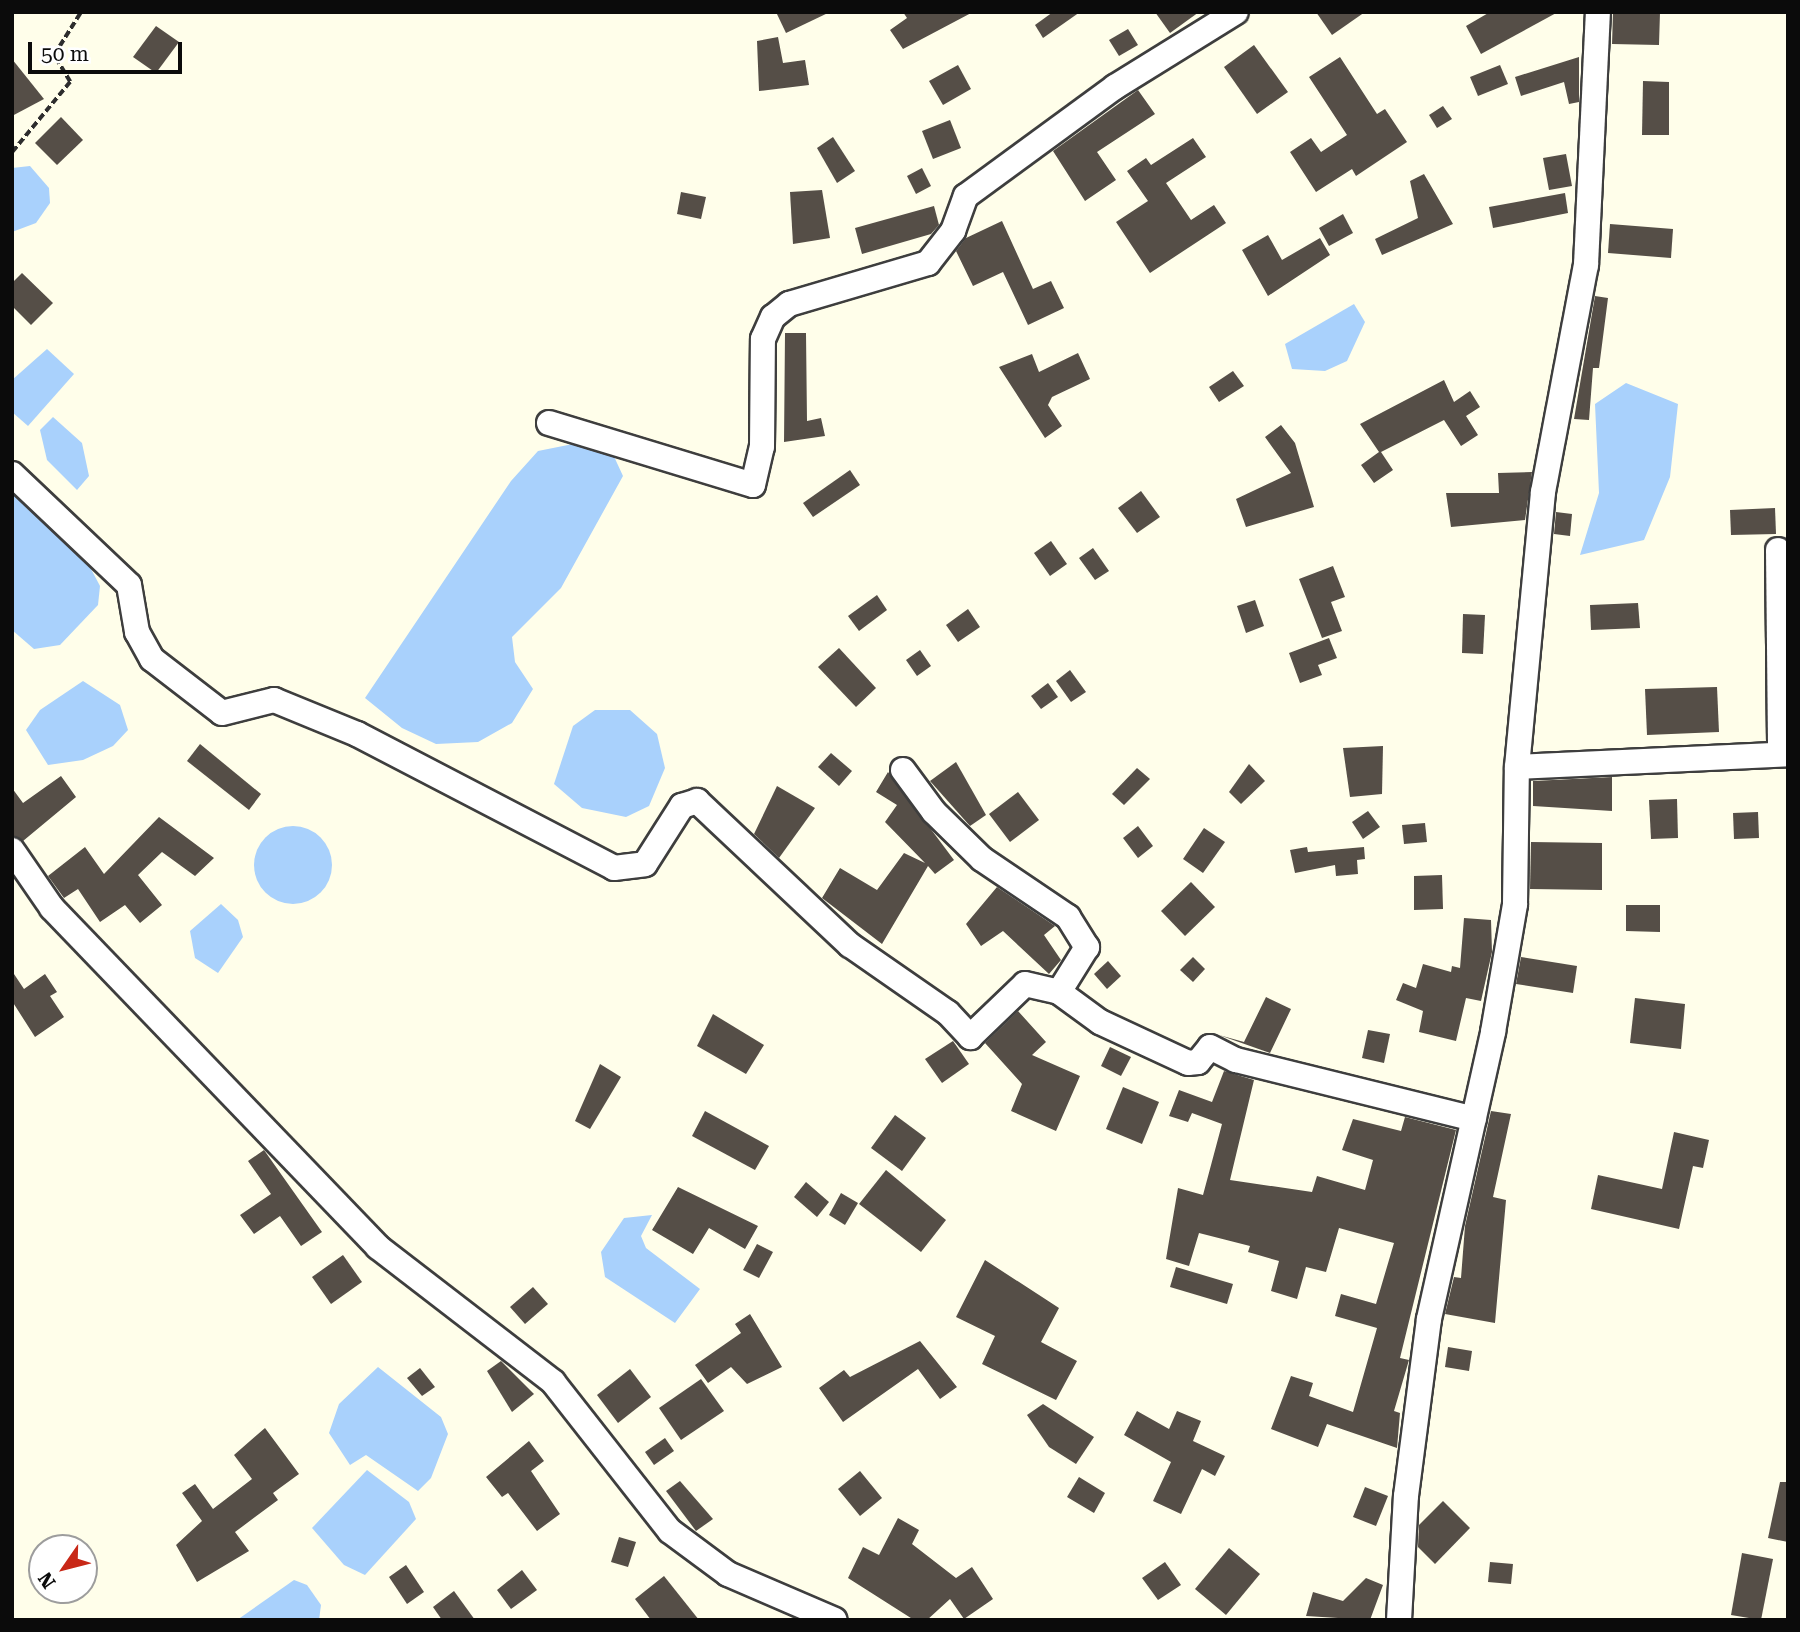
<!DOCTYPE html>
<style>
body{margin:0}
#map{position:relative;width:1800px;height:1632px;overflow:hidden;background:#fffeea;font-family:"Roboto Serif",serif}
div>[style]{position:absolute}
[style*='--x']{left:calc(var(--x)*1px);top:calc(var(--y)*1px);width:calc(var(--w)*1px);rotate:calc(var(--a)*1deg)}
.water>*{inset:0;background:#a9d1fc}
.round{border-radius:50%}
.building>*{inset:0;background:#554e47}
.path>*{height:3.5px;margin-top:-1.75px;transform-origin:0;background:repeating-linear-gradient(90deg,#2d2d2d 0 7px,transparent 0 10.5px)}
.roads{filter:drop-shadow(2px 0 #3e3e3e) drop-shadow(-2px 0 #3e3e3e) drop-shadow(0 2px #3e3e3e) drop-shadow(0 -2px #3e3e3e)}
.street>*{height:24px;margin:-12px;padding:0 12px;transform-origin:12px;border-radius:12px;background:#fff}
span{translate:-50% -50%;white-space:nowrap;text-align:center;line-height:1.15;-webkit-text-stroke:7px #fff;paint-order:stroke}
.frame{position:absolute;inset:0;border:14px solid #0b0b0b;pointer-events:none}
.north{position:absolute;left:28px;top:1534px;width:70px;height:70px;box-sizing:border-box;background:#fff;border:2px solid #9d9d9d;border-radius:50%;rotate:235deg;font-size:19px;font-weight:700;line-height:28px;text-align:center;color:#0b0b0b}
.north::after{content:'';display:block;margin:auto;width:24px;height:32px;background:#c82817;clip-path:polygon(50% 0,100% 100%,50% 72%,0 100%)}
.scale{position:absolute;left:28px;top:42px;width:154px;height:32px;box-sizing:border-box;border:4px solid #0b0b0b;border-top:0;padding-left:9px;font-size:21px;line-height:24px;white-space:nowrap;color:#0b0b0b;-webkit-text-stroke:5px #fff;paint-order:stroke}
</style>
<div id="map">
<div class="water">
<i style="clip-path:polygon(30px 166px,49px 188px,50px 203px,36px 223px,12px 232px,12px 168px)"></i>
<i style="clip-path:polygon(1354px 304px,1365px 322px,1347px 361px,1325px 371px,1292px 369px,1285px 344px)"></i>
<i style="clip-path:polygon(47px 349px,74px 374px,28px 426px,12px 412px,12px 380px)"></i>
<i style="clip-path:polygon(1626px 383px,1678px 404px,1670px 477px,1644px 540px,1580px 555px,1599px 493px,1595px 404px)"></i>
<i style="clip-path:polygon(53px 417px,82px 443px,89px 476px,77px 490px,47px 460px,40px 430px)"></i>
<i style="clip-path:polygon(573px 444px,611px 450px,623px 476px,561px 588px,512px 637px,515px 662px,533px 689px,512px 723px,478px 742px,436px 744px,402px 728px,365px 698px,511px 481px,538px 451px)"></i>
<i style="clip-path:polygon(12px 492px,82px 552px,100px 586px,98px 605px,60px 645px,34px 649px,12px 630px)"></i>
<i style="clip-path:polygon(83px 681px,120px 705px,128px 730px,113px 746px,83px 760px,48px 765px,26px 730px,40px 710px)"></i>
<i style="clip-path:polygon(595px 710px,630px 710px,657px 734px,665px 768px,649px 806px,626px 817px,582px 808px,554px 784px,573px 726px)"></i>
<i class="round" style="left:254px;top:826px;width:78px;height:78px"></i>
<i style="clip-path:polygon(221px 904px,238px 920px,243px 937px,218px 973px,195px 958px,190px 931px)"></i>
<i style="clip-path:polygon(652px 1215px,641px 1236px,646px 1248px,700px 1289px,675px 1323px,605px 1277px,601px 1252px,624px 1218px)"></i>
<i style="clip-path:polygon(378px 1367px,441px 1417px,448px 1434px,431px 1478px,418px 1491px,366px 1455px,350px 1465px,329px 1433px,339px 1404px)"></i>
<i style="clip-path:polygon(367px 1470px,409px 1502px,416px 1519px,365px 1575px,344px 1565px,312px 1528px)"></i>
<i style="clip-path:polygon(294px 1580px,307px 1585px,321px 1605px,319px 1620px,237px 1620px)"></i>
</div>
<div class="building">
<i style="clip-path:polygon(776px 12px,830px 12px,786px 33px)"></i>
<i style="clip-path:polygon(903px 12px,973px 12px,903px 49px,890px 30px,907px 18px)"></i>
<i style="clip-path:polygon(1053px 12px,1080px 12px,1043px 38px,1035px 25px)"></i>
<i style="clip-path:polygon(1155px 12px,1199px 12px,1170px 33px)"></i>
<i style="clip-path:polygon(1316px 12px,1365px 12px,1332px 35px)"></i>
<i style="clip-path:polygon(1490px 12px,1558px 12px,1481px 54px,1466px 26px)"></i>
<i style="clip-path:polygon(1613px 12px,1660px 12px,1659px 45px,1612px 44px)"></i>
<i style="clip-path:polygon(156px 26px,179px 42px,156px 73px,133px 57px)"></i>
<i style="clip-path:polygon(1128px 29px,1138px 45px,1119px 56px,1109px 40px)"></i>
<i style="clip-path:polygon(778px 37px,783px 63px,805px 60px,809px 85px,759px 91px,757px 41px)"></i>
<i style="clip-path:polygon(1254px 45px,1288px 92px,1257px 114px,1224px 67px)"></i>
<i style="clip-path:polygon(1340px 57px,1377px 114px,1385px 109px,1407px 142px,1356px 176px,1352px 169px,1316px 192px,1290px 152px,1311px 138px,1321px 152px,1347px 135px,1309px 77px)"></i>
<i style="clip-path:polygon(1579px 57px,1579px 102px,1569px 104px,1564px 82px,1521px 96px,1515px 77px)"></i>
<i style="clip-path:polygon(12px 59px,44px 99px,12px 116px)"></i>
<i style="clip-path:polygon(958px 65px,971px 89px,943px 105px,929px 81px)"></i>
<i style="clip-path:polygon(1500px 65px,1508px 84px,1478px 96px,1470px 77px)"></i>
<i style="clip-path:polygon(1643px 81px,1669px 82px,1669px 135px,1642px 135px)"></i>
<i style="clip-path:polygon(1138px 90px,1155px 114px,1097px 152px,1116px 180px,1085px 201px,1053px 151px)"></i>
<i style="clip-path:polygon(1443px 106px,1452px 119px,1437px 128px,1429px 115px)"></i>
<i style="clip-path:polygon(61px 117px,83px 140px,57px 165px,35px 143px)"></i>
<i style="clip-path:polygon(950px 120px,961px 148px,933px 159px,922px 131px)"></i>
<i style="clip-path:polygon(833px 137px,855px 171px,837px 183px,817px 148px)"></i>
<i style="clip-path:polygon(1193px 138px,1206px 157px,1166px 183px,1191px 220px,1214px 205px,1226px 223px,1150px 273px,1116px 222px,1148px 201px,1127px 171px,1146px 158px,1151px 165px)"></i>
<i style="clip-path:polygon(1566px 154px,1572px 186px,1549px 190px,1543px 158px)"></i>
<i style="clip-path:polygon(922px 168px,931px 186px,916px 194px,907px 176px)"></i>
<i style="clip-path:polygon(1424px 174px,1453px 224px,1382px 255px,1375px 239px,1418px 218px,1410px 181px)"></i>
<i style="clip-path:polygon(822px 190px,830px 238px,793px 244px,790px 192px)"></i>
<i style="clip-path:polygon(681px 192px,706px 197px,701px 219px,677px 214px)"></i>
<i style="clip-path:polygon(1565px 193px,1568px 213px,1493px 228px,1489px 207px)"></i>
<i style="clip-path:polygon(934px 206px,939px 225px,931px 234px,862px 254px,855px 228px)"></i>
<i style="clip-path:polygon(1343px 214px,1353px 233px,1329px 246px,1319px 228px)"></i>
<i style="clip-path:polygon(1002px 221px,1033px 289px,1051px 281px,1064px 308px,1028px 325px,1003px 272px,973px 286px,956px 251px,966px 238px)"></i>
<i style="clip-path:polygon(1610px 224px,1673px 229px,1671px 258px,1608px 253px)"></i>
<i style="clip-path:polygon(1268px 235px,1282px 260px,1320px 238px,1330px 255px,1268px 296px,1242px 250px)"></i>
<i style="clip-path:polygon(22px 273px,53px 303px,31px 325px,12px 306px,12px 283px)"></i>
<i style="clip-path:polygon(1595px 296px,1608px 298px,1599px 368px,1593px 368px,1589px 420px,1574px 419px)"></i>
<i style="clip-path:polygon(785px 333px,806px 333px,807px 421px,821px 418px,825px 436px,784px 442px)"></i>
<i style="clip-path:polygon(1078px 353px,1090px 379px,1052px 397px,1048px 405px,1062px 426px,1045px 438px,999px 367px,1032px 354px,1039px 372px)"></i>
<i style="clip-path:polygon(1233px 371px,1244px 386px,1219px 402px,1209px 387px)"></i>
<i style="clip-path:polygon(1444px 380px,1454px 402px,1470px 391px,1480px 407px,1466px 416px,1478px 435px,1461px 446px,1444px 420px,1381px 452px,1393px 470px,1374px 483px,1361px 465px,1379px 452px,1360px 424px)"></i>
<i style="clip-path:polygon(1281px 425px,1295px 443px,1314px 507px,1246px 527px,1236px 499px,1291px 473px,1265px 437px)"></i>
<i style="clip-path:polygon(850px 470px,860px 485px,813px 517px,803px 503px)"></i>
<i style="clip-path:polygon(1532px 472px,1525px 520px,1451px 527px,1446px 493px,1499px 493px,1498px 473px)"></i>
<i style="clip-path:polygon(1141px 491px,1160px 517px,1137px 533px,1118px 508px)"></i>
<i style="clip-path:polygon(1775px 508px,1776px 534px,1731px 535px,1730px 510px)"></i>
<i style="clip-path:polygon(1556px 512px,1572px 514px,1570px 536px,1554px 534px)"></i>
<i style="clip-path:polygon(1051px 541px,1067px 564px,1050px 576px,1034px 553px)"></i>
<i style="clip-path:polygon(1093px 548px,1109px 571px,1095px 580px,1079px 558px)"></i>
<i style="clip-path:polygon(1333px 566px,1345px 597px,1331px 602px,1342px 631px,1322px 638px,1299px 579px)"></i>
<i style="clip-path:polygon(877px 595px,887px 610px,859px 631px,848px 616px)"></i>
<i style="clip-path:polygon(1255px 600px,1264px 626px,1246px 633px,1237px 606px)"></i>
<i style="clip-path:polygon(1638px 603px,1640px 628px,1591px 630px,1590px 605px)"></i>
<i style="clip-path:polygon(968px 609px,980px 627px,958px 642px,946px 625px)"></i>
<i style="clip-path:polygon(1463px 614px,1485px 615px,1483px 654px,1462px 653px)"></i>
<i style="clip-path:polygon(1329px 638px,1337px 658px,1318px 665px,1322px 675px,1300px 683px,1289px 653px)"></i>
<i style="clip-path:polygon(839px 648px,876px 688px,856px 707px,818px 667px)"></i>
<i style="clip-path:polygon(920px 650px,931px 666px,917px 676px,906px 660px)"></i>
<i style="clip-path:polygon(1070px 670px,1086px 692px,1071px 702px,1056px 681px)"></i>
<i style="clip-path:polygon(1048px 683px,1058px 697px,1041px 709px,1031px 696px)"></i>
<i style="clip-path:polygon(1717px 687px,1719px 732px,1647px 735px,1645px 689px)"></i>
<i style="clip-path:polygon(200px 744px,261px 794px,249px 810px,187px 761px)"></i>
<i style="clip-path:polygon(1383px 746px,1382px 794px,1350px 797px,1343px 748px)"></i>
<i style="clip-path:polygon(831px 753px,852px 771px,839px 786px,818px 767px)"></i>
<i style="clip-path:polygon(956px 762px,986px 815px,970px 826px,930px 781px)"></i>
<i style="clip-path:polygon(1249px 764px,1265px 781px,1241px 804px,1229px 792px)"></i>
<i style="clip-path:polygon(1137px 768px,1150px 779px,1124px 805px,1112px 794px)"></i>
<i style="clip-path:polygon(888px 772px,954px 860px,935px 874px,928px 866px,882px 944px,822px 898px,840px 868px,877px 890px,904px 853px,925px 863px,885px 822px,897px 805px,876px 792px)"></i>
<i style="clip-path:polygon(61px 776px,76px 797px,23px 841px,12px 835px,12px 788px,23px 803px)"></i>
<i style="clip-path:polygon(1612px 777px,1612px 811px,1533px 806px,1533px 781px)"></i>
<i style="clip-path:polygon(777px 786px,815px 808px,779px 858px,754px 834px)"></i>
<i style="clip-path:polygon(1018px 792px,1039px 820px,1010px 842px,989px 814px)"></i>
<i style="clip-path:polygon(1677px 799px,1678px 838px,1651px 839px,1649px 800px)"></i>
<i style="clip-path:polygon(1368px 811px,1380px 827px,1363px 839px,1352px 822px)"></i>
<i style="clip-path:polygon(1758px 812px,1759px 838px,1734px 839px,1733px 813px)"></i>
<i style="clip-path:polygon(159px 817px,214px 858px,195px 876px,162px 852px,138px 875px,162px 905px,140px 923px,125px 905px,100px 922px,78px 889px,64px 898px,48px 876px,85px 847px,104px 874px)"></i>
<i style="clip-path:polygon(1425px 823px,1427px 842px,1404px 844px,1402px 825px)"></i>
<i style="clip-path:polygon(1138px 826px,1153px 846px,1138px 858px,1123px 838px)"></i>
<i style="clip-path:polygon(1204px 828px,1225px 842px,1203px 873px,1183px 859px)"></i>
<i style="clip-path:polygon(1531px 842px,1602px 843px,1602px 890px,1530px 889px)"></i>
<i style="clip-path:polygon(1307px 847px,1308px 852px,1364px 847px,1365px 859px,1357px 860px,1358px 874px,1336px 876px,1335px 865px,1295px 873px,1290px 850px)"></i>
<i style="clip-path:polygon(1442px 875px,1443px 909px,1414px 910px,1414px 876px)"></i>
<i style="clip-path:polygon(1191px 882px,1215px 907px,1185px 936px,1161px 911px)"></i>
<i style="clip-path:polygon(997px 887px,1055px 926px,1044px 935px,1061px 960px,1049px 974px,1003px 931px,981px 946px,966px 924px)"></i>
<i style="clip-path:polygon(1626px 905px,1660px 905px,1660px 932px,1626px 931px)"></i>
<i style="clip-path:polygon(1464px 918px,1491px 920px,1492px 952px,1481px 1001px,1466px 998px,1456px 1041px,1419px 1032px,1423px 1011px,1396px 1000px,1403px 983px,1416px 988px,1423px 964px,1451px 972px,1452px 966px,1460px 968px)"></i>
<i style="clip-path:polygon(1193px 957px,1205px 969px,1193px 982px,1180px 970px)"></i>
<i style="clip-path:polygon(1521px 957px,1577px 966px,1573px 993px,1516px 984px)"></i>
<i style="clip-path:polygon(1108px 961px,1121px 976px,1107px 989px,1094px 974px)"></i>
<i style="clip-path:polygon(12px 971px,24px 989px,45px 974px,57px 992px,50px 996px,64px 1017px,35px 1037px,12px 1001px)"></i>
<i style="clip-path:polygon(1266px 997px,1291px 1009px,1270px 1053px,1219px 1035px,1244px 1042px)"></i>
<i style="clip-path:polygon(1635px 998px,1685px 1004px,1681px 1049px,1630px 1043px)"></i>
<i style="clip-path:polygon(1018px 1011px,1046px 1042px,1032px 1055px,1080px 1076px,1056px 1131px,1011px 1111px,1022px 1084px,985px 1043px)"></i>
<i style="clip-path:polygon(713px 1014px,764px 1045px,746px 1074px,697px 1046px)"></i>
<i style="clip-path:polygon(1368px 1030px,1390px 1034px,1384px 1063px,1362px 1058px)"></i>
<i style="clip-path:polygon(953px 1041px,969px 1064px,942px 1083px,925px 1059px)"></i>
<i style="clip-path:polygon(1110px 1047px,1131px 1057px,1121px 1076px,1101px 1066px)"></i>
<i style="clip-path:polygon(600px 1064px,621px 1077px,590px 1129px,575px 1121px)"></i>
<i style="clip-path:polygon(1224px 1071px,1254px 1080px,1230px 1180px,1312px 1192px,1317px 1176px,1365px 1190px,1373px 1160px,1342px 1150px,1353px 1119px,1401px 1131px,1405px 1117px,1456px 1130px,1400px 1358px,1409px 1360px,1394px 1411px,1400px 1413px,1397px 1448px,1327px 1424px,1318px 1447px,1271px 1429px,1291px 1376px,1313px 1383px,1309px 1396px,1353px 1412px,1377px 1328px,1335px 1316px,1341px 1294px,1376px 1304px,1394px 1243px,1339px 1228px,1326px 1272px,1306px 1267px,1297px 1299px,1271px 1291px,1279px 1261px,1248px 1252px,1250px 1246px,1199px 1233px,1189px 1266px,1166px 1259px,1178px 1188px,1203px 1195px,1222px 1124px,1192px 1113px,1188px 1122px,1169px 1116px,1179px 1090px,1212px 1102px)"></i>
<i style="clip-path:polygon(1123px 1087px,1159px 1102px,1142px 1144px,1106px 1129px)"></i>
<i style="clip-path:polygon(705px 1111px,769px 1146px,755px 1170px,692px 1136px)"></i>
<i style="clip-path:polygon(1491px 1111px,1511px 1114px,1493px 1197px,1506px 1200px,1495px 1323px,1445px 1314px,1454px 1277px,1461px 1278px,1465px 1226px)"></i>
<i style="clip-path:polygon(895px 1115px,926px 1138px,902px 1171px,871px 1148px)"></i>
<i style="clip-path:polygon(1674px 1132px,1709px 1140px,1703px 1168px,1693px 1166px,1679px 1229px,1591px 1209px,1598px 1175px,1662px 1189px)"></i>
<i style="clip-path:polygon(264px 1150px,322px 1232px,301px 1246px,280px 1216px,254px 1234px,240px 1215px,271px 1194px,248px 1161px)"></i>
<i style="clip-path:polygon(886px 1170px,946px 1220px,921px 1252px,859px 1204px)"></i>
<i style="clip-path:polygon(806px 1182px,829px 1202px,817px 1217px,794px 1197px)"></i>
<i style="clip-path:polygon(678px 1187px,758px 1226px,745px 1249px,709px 1228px,693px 1254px,652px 1230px)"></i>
<i style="clip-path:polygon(841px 1193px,858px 1203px,845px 1225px,829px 1215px)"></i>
<i style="clip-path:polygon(757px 1244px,773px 1252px,759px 1278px,743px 1270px)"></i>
<i style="clip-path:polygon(343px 1255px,362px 1282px,331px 1304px,312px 1277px)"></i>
<i style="clip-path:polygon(985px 1260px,1059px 1308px,1041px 1342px,1077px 1361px,1056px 1400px,982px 1364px,995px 1336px,956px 1317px)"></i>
<i style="clip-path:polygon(1176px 1267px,1233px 1284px,1227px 1304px,1170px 1287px)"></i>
<i style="clip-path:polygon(533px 1287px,548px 1304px,525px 1324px,510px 1307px)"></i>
<i style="clip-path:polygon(750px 1314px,782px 1367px,747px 1384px,731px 1367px,708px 1383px,695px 1365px,741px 1333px,735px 1324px)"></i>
<i style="clip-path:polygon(920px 1341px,957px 1387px,940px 1399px,918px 1369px,843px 1422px,819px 1388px,844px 1370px,850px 1377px)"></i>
<i style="clip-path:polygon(1448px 1347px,1472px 1351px,1469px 1371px,1445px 1367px)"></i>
<i style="clip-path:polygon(501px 1361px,534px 1394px,512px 1412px,487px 1371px)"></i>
<i style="clip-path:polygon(420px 1368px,435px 1387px,422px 1396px,407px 1378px)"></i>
<i style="clip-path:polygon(630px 1369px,651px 1397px,618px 1423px,597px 1395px)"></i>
<i style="clip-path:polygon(701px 1379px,724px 1411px,681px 1440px,659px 1408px)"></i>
<i style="clip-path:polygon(1043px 1404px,1094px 1437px,1076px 1464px,1049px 1447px,1027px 1415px)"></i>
<i style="clip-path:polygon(1137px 1411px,1169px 1429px,1177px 1411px,1201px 1421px,1193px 1441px,1225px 1456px,1215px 1476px,1202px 1469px,1181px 1514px,1153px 1501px,1171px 1462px,1124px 1435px)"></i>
<i style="clip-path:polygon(265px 1428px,299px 1474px,273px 1493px,278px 1500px,235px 1532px,249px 1551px,197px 1582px,176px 1545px,202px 1521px,182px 1493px,195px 1484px,213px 1509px,252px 1479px,234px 1455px)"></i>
<i style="clip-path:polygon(665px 1438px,674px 1451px,654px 1465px,645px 1452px)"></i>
<i style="clip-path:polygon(529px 1441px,544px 1461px,531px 1471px,560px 1514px,537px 1531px,508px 1493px,502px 1497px,486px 1477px)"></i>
<i style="clip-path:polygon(860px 1471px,882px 1498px,860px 1516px,838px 1489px)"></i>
<i style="clip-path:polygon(1079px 1477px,1105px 1493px,1094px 1513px,1067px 1497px)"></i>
<i style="clip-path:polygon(680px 1481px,713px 1519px,696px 1531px,666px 1491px)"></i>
<i style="clip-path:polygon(1780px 1482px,1788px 1482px,1788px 1542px,1768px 1538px)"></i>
<i style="clip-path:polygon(1365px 1487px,1388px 1496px,1376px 1526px,1353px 1517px)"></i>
<i style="clip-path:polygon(1443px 1501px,1470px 1528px,1435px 1564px,1418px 1547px,1419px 1525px)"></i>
<i style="clip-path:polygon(898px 1518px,919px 1530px,912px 1544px,956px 1578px,972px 1567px,993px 1599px,964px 1619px,950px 1599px,927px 1620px,914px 1620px,848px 1578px,863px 1547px,879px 1555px)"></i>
<i style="clip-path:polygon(619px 1537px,636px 1542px,628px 1567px,611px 1562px)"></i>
<i style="clip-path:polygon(1229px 1548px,1260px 1574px,1226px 1615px,1195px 1589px)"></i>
<i style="clip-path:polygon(1742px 1553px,1773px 1559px,1761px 1620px,1731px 1615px)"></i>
<i style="clip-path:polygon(1165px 1562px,1181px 1585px,1158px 1600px,1142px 1578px)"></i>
<i style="clip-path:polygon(1490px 1562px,1513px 1564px,1511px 1584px,1488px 1582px)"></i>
<i style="clip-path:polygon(406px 1565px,424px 1592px,407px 1604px,389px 1577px)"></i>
<i style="clip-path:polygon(522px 1570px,537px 1590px,511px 1609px,497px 1590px)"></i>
<i style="clip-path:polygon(664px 1576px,699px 1620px,651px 1620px,635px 1599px)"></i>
<i style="clip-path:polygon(1366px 1578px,1383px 1585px,1370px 1620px,1306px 1616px,1313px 1592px,1343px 1601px)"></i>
<i style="clip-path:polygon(454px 1591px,475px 1620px,442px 1620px,433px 1607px)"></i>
</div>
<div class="path">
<i style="--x:12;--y:152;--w:91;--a:-50.4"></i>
<i style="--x:70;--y:82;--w:31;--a:-121"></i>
<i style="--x:54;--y:55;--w:51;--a:-57.9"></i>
</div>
<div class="roads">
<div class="street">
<i style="--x:549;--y:423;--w:213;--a:16.9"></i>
<i style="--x:753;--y:485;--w:39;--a:-77"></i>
<i style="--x:762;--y:447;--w:108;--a:-89.5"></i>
<i style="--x:763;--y:339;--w:24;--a:-66"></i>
<i style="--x:773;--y:317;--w:21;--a:-39"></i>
<i style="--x:789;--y:304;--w:145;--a:-16.4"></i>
<i style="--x:928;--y:263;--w:41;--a:-52"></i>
<i style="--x:953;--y:231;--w:37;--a:-70"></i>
<i style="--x:966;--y:196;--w:185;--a:-36.2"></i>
<i style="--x:1115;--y:87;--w:142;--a:-31.8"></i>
<i style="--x:12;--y:474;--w:161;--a:43.5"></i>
<i style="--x:129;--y:585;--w:48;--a:80.3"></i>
<i style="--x:137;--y:632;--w:31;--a:61"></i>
<i style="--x:152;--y:659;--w:88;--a:37.6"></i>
<i style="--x:222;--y:713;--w:54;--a:-14"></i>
<i style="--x:274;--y:700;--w:90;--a:22.3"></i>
<i style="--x:357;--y:734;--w:290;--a:27.5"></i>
<i style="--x:614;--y:868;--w:31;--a:-7"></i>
<i style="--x:645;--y:864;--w:69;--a:-57.5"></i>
<i style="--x:682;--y:806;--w:16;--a:-18"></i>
<i style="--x:697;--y:801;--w:210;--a:43.3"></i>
<i style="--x:850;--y:945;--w:119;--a:34.8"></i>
<i style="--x:948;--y:1013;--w:33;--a:47"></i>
<i style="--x:970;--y:1037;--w:76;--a:-43.9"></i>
<i style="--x:1025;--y:984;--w:35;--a:13"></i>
<i style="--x:1059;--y:992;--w:51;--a:36.2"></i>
<i style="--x:1100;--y:1022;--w:97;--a:25"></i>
<i style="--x:1188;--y:1063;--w:10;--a:-6"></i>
<i style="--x:1198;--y:1062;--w:19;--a:-51"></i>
<i style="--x:1210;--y:1047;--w:29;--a:27"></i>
<i style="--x:1236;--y:1060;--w:245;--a:13.9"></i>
<i style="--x:1778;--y:550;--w:204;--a:89.4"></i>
<i style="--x:1517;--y:767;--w:271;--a:-2.7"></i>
<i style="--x:903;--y:770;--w:52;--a:53.6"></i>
<i style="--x:934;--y:812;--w:67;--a:44.4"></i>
<i style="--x:982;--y:859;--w:104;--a:34"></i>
<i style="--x:1068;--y:917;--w:36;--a:58"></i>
<i style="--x:1087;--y:947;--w:53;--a:121.9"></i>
<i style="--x:12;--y:850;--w:70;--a:55.4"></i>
<i style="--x:52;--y:908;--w:470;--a:46.1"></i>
<i style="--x:378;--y:1247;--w:221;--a:37.6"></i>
<i style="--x:553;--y:1382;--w:189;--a:51.9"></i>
<i style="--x:670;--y:1531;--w:72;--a:36.6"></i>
<i style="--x:728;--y:1574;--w:116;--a:23.3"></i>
<i style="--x:1399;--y:1620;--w:124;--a:-86.8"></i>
<i style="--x:1406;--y:1496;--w:178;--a:-82.6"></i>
<i style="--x:1429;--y:1319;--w:294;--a:-77.4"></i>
<i style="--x:1493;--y:1032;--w:130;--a:-80.2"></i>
<i style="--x:1515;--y:904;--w:137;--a:-89.2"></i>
<i style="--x:1517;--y:767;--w:276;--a:-84.6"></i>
<i style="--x:1543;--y:492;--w:231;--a:-79.3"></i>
<i style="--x:1586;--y:265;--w:253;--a:-87.3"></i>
</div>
</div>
<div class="frame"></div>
<div class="north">N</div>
<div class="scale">50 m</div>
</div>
